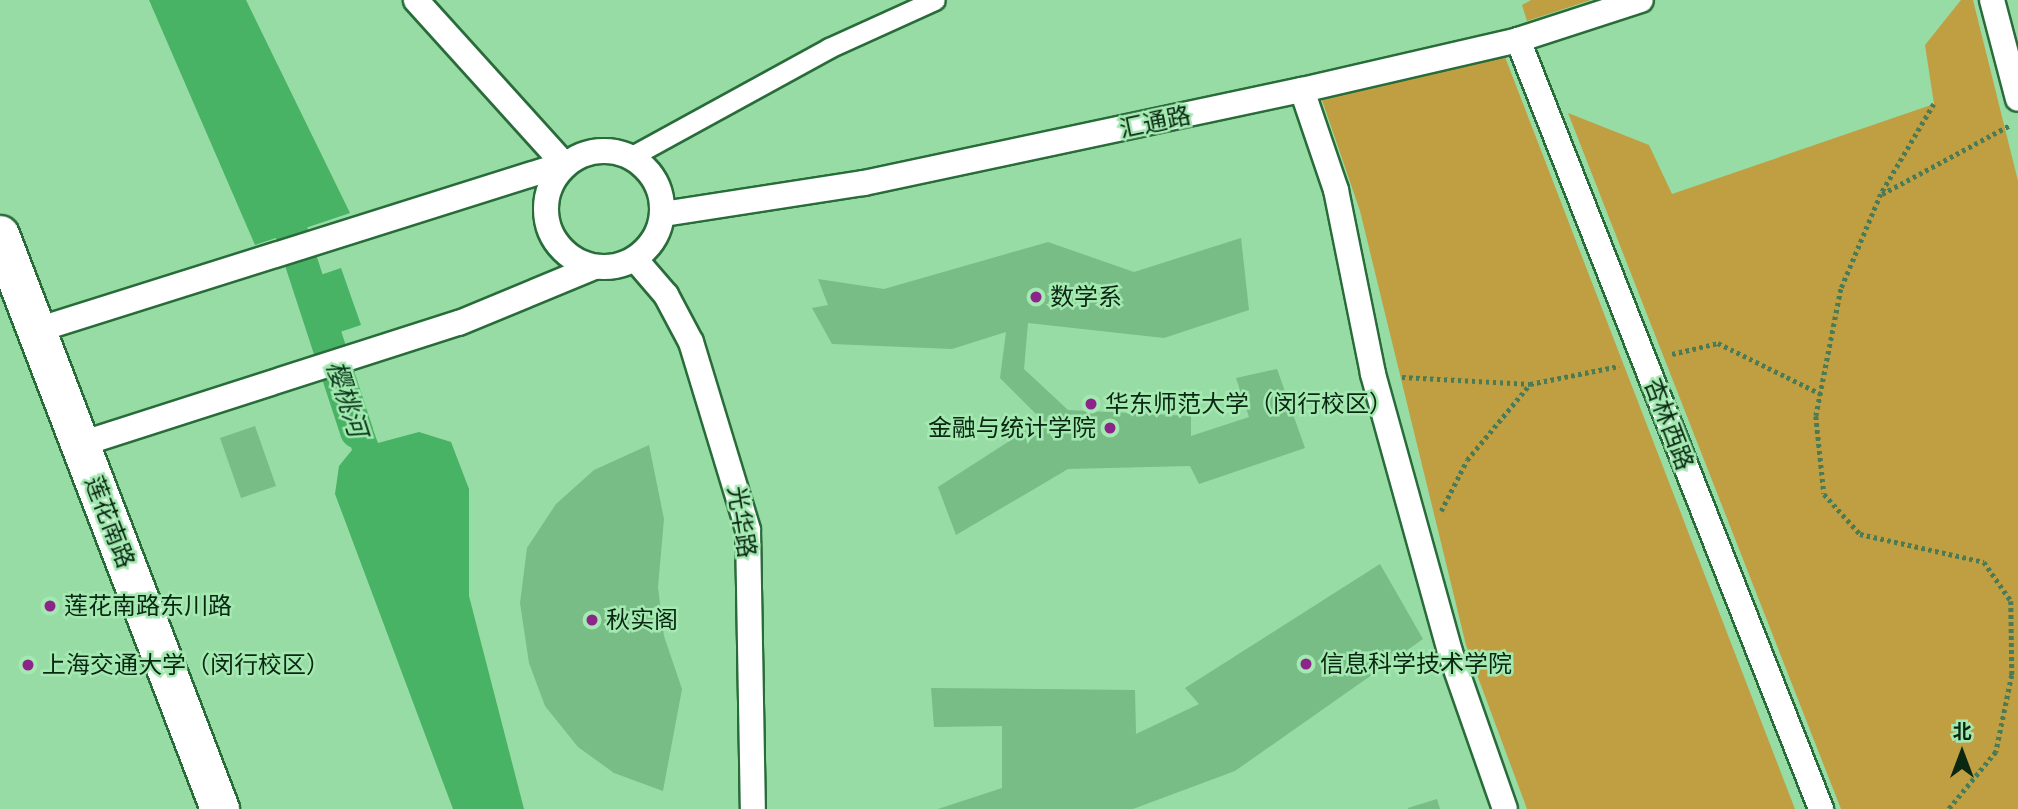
<!DOCTYPE html>
<meta charset="utf-8">
<style>
body{margin:0}
#map{position:relative;width:2018px;height:809px;overflow:hidden;background:#97dca4;font-family:"Crimson Pro","Noto Sans SC",serif}
div>[style]{position:absolute}
[style*='--x']{left:calc(var(--x)*1px);top:calc(var(--y)*1px);width:calc(var(--w)*1px);rotate:calc(var(--a)*1deg)}
.green>*{inset:0;background:#bf9f42}
.water>*{inset:0;background:#48b265}
.canal>*{height:33px;margin:-16.5px;padding:0 16.5px;transform-origin:16.5px;border-radius:16.5px;background:#48b265}
.building>*{inset:0;background:#78bc86}
.path>*{height:4.5px;margin-top:-2.25px;transform-origin:0;background:repeating-linear-gradient(90deg,#4b7b55 0 3.5px,transparent 0 7px)}
.roads{filter:drop-shadow(2px 0 #286c3a) drop-shadow(-2px 0 #286c3a) drop-shadow(0 2px #286c3a) drop-shadow(0 -2px #286c3a)}
.pedestrian>*{height:19px;margin:-9.5px;padding:0 9.5px;transform-origin:9.5px;border-radius:9.5px;background:#fff}
.minor>*{height:24px;margin:-12px;padding:0 12px;transform-origin:12px;border-radius:12px;background:#fff}
.minor>.ring{margin:-12px;padding:0;box-sizing:content-box;background:none;border:24px solid #fff;border-radius:50%}
.primary>*{height:38px;margin:-19px;padding:0 19px;transform-origin:19px;border-radius:19px;background:#fff}
.dots>*{width:19px;height:19px;translate:-50% -50%;box-sizing:border-box;border:4px solid #a4e9b1;border-radius:50%}
span{translate:-50% -50%;white-space:nowrap;text-align:center;line-height:1.15;-webkit-text-stroke:5px #a4e9b1;paint-order:stroke}
.street-label{font-size:24px;color:#0a2712}
.poi-label{font-size:24px;color:#0a2712}
.left{translate:0 -50%;text-align:left}
.right{translate:-100% -50%;text-align:right}
.water-label{font-size:26px;color:#083517;font-style:italic}
.north{position:absolute;left:1927px;top:718px;width:70px;height:70px;-webkit-text-stroke:5px #a4e9b1;paint-order:stroke;rotate:0deg;font-size:19px;font-weight:700;line-height:28px;text-align:center;color:#0a2712}
.north::after{content:'';display:block;margin:auto;width:24px;height:32px;background:#0a2712;clip-path:polygon(50% 0,100% 100%,50% 72%,0 100%)}
</style>
<div id="map">
<div class="green">
<i style="clip-path:polygon(1531px 0,1591px 0,1527px 21px,1522px 5px)"></i>
<i style="clip-path:polygon(1961px 0,1973px 0,2018px 181px,2018px 809px,1841px 809px,1568px 113px,1649px 145px,1672px 194px,1934px 104px,1925px 45px)"></i>
<i style="clip-path:polygon(1505px 57px,1795px 809px,1527px 809px,1466px 645px,1360px 211px,1322px 100px)"></i>
</div>
<div class="water">
<i style="clip-path:polygon(149px 0,246px 0,350px 213px,255px 245px)"></i>
<i style="clip-path:polygon(341px 268px,361px 325px,316px 340px,297px 283px)"></i>
<i style="clip-path:polygon(356px 384px,378px 443px,419px 432px,451px 442px,469px 489px,469px 596px,524px 809px,453px 809px,335px 494px,339px 466px,352px 450px,333px 392px)"></i>
</div>
<div class="canal">
<i style="--x:277;--y:189;--w:255;--a:71.9"></i>
</div>
<div class="building">
<i style="clip-path:polygon(1241px 238px,1249px 310px,1164px 338px,1028px 323px,1024px 369px,1068px 410px,1191px 416px,1191px 436px,1249px 417px,1236px 378px,1277px 369px,1305px 448px,1199px 484px,1190px 466px,1068px 469px,956px 535px,938px 487px,1042px 420px,1000px 378px,1006px 332px,952px 349px,832px 344px,812px 308px,828px 305px,818px 279px,884px 289px,1048px 242px,1134px 272px)"></i>
<i style="clip-path:polygon(255px 426px,276px 486px,241px 498px,220px 438px)"></i>
<i style="clip-path:polygon(649px 445px,664px 519px,658px 587px,664px 636px,682px 689px,663px 791px,614px 773px,578px 747px,545px 706px,529px 663px,520px 603px,527px 548px,556px 504px,594px 470px)"></i>
<i style="clip-path:polygon(1380px 564px,1423px 639px,1235px 771px,1133px 809px,938px 809px,1002px 788px,1002px 726px,934px 727px,931px 688px,1135px 690px,1136px 734px,1199px 704px,1185px 688px)"></i>
<i style="clip-path:polygon(1437px 799px,1440px 809px,1408px 809px,1408px 808px)"></i>
</div>
<div class="path">
<i style="--x:1934;--y:104;--w:104;--a:120.5"></i>
<i style="--x:1881;--y:194;--w:103;--a:112.8"></i>
<i style="--x:1841;--y:289;--w:129;--a:101.1"></i>
<i style="--x:1816;--y:416;--w:78;--a:84.1"></i>
<i style="--x:1824;--y:494;--w:54;--a:48"></i>
<i style="--x:1860;--y:534;--w:127;--a:12.7"></i>
<i style="--x:1984;--y:562;--w:47;--a:55.3"></i>
<i style="--x:2011;--y:601;--w:74;--a:89.2"></i>
<i style="--x:2012;--y:675;--w:79;--a:101.7"></i>
<i style="--x:1996;--y:752;--w:74;--a:129.5"></i>
<i style="--x:1882;--y:194;--w:145;--a:-28.3"></i>
<i style="--x:1672;--y:354;--w:47;--a:-13.4"></i>
<i style="--x:1718;--y:343;--w:115;--a:26.3"></i>
<i style="--x:1402;--y:377;--w:128;--a:3.1"></i>
<i style="--x:1530;--y:384;--w:91;--a:-11.4"></i>
<i style="--x:1441;--y:511;--w:57;--a:-63"></i>
<i style="--x:1467;--y:460;--w:99;--a:-50.3"></i>
</div>
<div class="roads">
<div class="pedestrian">
<i style="--x:632;--y:156;--w:225;--a:-28.7"></i>
<i style="--x:829;--y:48;--w:116;--a:-24.4"></i>
</div>
<div class="minor">
<i style="--x:1992;--y:0;--w:102;--a:75.3"></i>
<i style="--x:1518;--y:40;--w:827;--a:68.49"></i>
<i style="--x:1302;--y:90;--w:106;--a:71.2"></i>
<i style="--x:1336;--y:190;--w:188;--a:78.6"></i>
<i style="--x:1373;--y:374;--w:288;--a:74.5"></i>
<i style="--x:1450;--y:652;--w:166;--a:70.7"></i>
<i class="ring" style="left:546px;top:151px;width:92px;height:92px"></i>
<i style="--x:663;--y:214;--w:203;--a:-8.8"></i>
<i style="--x:864;--y:183;--w:448;--a:-12"></i>
<i style="--x:1302;--y:90;--w:222;--a:-13"></i>
<i style="--x:1518;--y:40;--w:129;--a:-18"></i>
<i style="--x:635;--y:259;--w:48;--a:49.3"></i>
<i style="--x:666;--y:295;--w:53;--a:62"></i>
<i style="--x:691;--y:342;--w:196;--a:73.1"></i>
<i style="--x:748;--y:530;--w:279;--a:89"></i>
<i style="--x:37;--y:330;--w:553;--a:-17.48"></i>
<i style="--x:564;--y:164;--w:221;--a:-132.1"></i>
<i style="--x:81;--y:444;--w:397;--a:-17.8"></i>
<i style="--x:459;--y:323;--w:146;--a:-22.5"></i>
</div>
<div class="primary">
<i style="--x:0;--y:235;--w:615;--a:69.03"></i>
</div>
</div>
<div class="dots">
<i style="left:1036px;top:297px;background:#8d2489"></i>
<i style="left:1091px;top:404px;background:#8d2489"></i>
<i style="left:1110px;top:428px;background:#8d2489"></i>
<i style="left:50px;top:606px;background:#8d2489"></i>
<i style="left:592px;top:620px;background:#8d2489"></i>
<i style="left:1306px;top:664px;background:#8d2489"></i>
<i style="left:28px;top:665px;background:#8d2489"></i>
</div>
<div class="street-label">
<span style="left:1155px;top:122px;rotate:-12deg">汇通路</span>
<span style="left:1669px;top:424px;rotate:69deg">杏林西路</span>
<span style="left:110px;top:522px;rotate:69deg">莲花南路</span>
<span style="left:742px;top:522px;rotate:81deg">光华路</span>
</div>
<div class="poi-label">
<span class="left" style="left:1050px;top:297px">数学系</span>
<span class="left" style="left:1105px;top:404px">华东师范大学（闵行校区）</span>
<span class="right" style="left:1096px;top:428px">金融与统计学院</span>
<span class="left" style="left:64px;top:606px">莲花南路东川路</span>
<span class="left" style="left:606px;top:620px">秋实阁</span>
<span class="left" style="left:1320px;top:664px">信息科学技术学院</span>
<span class="left" style="left:42px;top:665px">上海交通大学（闵行校区）</span>
</div>
<div class="water-label">
<span style="left:346px;top:399px;rotate:72deg">樱桃河</span>
</div>
<div class="north">北</div>
</div>
